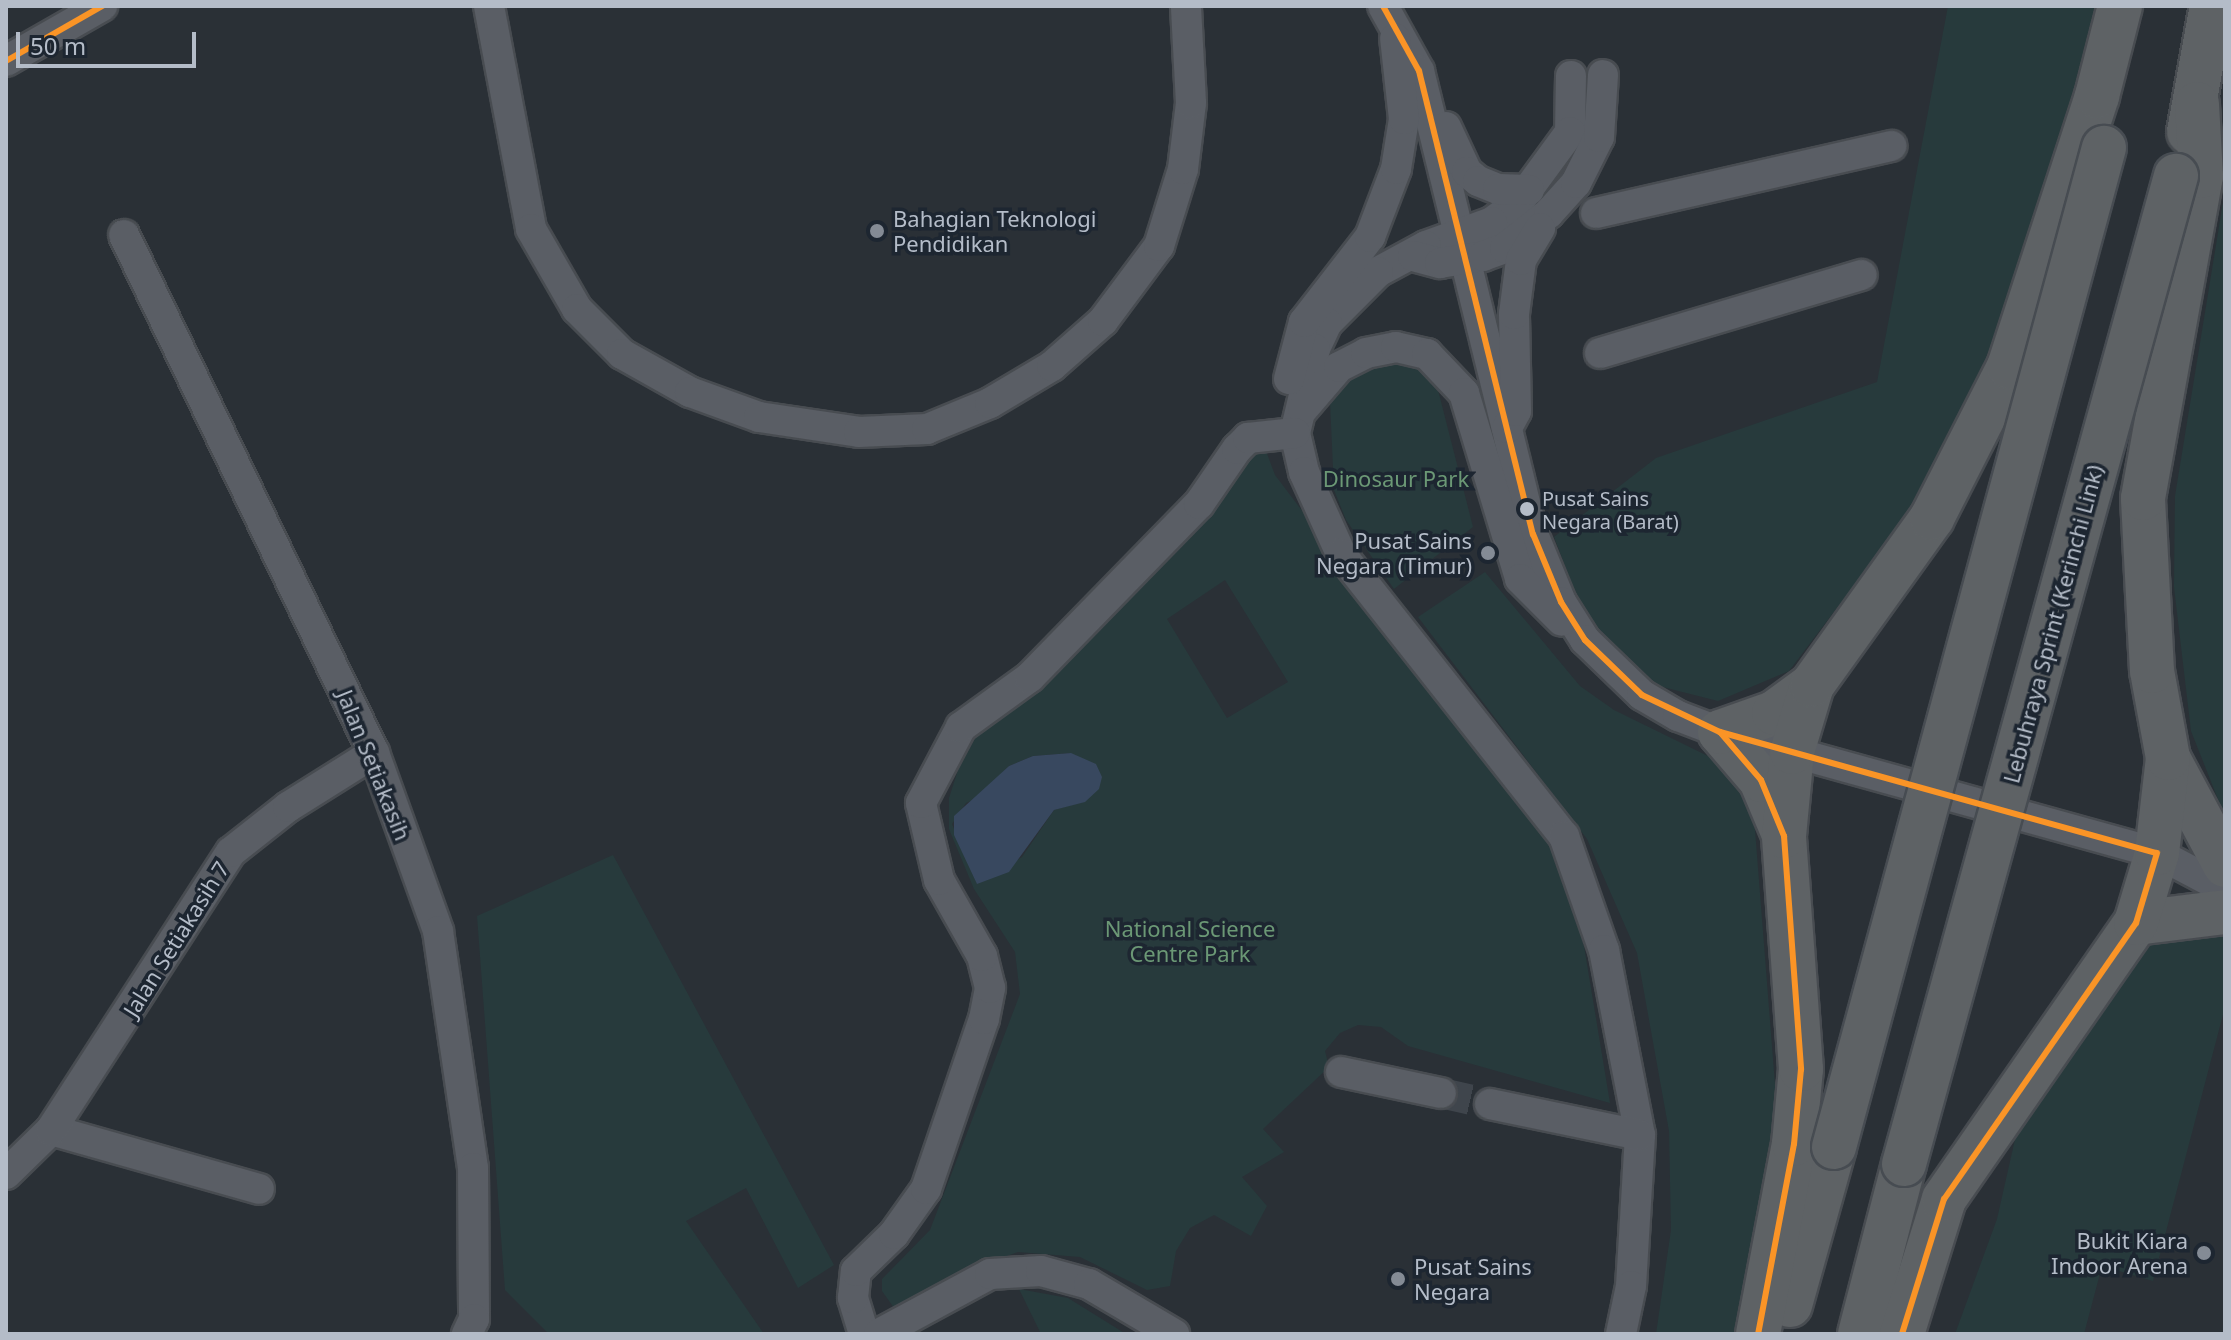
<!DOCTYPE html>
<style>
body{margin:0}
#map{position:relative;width:2231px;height:1340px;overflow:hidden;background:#2a3036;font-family:"Noto Sans",sans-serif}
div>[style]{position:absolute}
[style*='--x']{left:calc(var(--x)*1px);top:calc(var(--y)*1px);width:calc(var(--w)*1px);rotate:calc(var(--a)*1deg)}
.green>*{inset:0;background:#273a3c}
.water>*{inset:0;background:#38485f}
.minor-tunnel>*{height:30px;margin-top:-15px;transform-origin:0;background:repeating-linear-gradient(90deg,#3f454c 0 30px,transparent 0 45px)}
.roads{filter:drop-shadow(2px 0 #484c51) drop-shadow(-2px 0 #484c51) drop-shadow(0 2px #484c51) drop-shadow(0 -2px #484c51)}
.minor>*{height:30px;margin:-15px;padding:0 15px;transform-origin:15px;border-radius:15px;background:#5a5e65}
.highway>*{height:44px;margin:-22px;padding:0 22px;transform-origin:22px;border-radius:22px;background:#5e6265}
.bridges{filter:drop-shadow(2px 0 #474c52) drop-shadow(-2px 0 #474c52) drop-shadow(0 2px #474c52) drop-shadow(0 -2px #474c52)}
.highway-bridge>*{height:44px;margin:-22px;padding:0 22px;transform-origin:22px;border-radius:22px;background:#5e6265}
.bus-1>*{height:6px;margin:-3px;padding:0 3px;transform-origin:3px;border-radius:3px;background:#fa9426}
.dots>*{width:22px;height:22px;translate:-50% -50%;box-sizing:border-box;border:4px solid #1d2631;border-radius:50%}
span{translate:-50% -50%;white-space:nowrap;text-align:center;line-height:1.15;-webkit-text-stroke:7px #1d2631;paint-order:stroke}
.bus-label{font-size:20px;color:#b4bcc8}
.left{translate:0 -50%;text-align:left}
.poi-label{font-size:22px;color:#b4bcc8}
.right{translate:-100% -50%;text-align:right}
.park-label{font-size:22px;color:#6b9875}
.street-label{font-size:22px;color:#b4bcc8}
.frame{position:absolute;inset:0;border:8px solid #b4bcc8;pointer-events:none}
.scale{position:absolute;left:16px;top:32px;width:180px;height:36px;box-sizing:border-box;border:4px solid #b4bcc8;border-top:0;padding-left:10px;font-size:24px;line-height:28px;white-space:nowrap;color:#b4bcc8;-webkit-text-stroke:6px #1d2631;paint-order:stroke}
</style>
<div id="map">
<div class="green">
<i style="clip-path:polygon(1948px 6px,2099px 6px,2030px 258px,1932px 483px,1789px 671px,1718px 701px,1643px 682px,1585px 618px,1554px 537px,1656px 458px,1877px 382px)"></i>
<i style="clip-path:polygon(2225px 190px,2225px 817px,2191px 731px,2174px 587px,2175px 496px)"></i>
<i style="clip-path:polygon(1409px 360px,1438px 390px,1473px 527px,1394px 589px,1346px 520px,1334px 490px,1330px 402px,1341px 385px,1374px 365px)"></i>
<i style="clip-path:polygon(evenodd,1263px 443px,1275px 475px,1542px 827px,1564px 875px,1584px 946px,1610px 1103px,1408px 1046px,1381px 1027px,1358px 1025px,1340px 1033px,1325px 1051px,1329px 1067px,1263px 1129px,1284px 1152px,1242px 1177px,1267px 1206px,1251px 1236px,1214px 1215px,1190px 1228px,1176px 1251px,1170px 1286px,1147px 1290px,1080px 1257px,1018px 1252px,982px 1265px,897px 1312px,882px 1291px,882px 1279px,930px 1230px,1020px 994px,1015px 952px,974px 889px,949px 829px,949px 798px,958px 770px,978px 733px,1040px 686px,1263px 443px,1225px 580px,1288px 682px,1227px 718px,1167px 619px,1225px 580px,1263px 443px,1071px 753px,1085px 801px,1054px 810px,1022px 857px,977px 883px,952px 824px,966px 803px,978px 798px,1009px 766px,1033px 756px,1071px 753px)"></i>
<i style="clip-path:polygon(1485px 572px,1580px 686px,1614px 710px,1714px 759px,1741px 786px,1754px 817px,1777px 1110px,1734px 1334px,1656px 1334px,1671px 1230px,1669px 1131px,1637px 953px,1587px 839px,1418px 617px)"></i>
<i style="clip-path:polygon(613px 855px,834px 1265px,798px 1288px,746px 1188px,686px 1221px,764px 1334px,549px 1334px,505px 1290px,477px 916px)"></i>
<i style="clip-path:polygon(2149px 927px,2225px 937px,2225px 1007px,2153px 1281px,2102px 1266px,2084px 1334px,1955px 1334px,1997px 1219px,2018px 1126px)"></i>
<i style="clip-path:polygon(1019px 1289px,1068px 1298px,1126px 1334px,1041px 1334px)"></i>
</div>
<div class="water">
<i style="clip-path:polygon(1071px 753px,1096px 764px,1102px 777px,1099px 789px,1085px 802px,1054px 810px,1009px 872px,977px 884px,954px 835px,954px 816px,1009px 766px,1033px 756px)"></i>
</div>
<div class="minor-tunnel">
<i style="--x:1441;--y:1093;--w:50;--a:12.7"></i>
</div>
<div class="roads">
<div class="minor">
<i style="--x:489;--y:6;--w:227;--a:79.3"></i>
<i style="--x:531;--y:229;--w:92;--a:60.1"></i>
<i style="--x:577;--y:309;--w:64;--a:45"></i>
<i style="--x:622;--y:354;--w:78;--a:29.2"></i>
<i style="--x:690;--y:392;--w:73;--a:19.9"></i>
<i style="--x:759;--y:417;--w:101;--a:8.5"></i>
<i style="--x:859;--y:432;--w:68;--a:-2.5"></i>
<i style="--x:927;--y:429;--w:68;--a:-22.4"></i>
<i style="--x:990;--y:403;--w:72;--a:-30.8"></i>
<i style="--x:1052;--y:366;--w:68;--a:-41.4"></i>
<i style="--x:1103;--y:321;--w:94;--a:-53.3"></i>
<i style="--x:1159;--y:246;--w:81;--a:-72.7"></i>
<i style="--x:1183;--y:169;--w:66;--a:-83.1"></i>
<i style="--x:1191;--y:103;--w:97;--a:-93"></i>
<i style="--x:1383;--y:6;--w:74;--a:61"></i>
<i style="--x:1419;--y:71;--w:477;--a:76.2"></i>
<i style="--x:1533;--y:534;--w:74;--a:67.6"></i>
<i style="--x:1561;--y:602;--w:45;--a:57.7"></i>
<i style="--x:1585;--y:640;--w:79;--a:44"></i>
<i style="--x:1642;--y:695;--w:42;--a:30.3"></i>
<i style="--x:1678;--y:716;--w:45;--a:20.9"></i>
<i style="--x:1720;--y:732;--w:453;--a:15.5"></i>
<i style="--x:2157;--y:853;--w:77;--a:27.9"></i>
<i style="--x:6;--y:61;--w:111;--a:-29.8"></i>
<i style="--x:1571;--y:76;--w:56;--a:91"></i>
<i style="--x:1570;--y:132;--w:88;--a:126.2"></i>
<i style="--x:1518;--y:203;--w:32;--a:144"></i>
<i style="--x:1492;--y:222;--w:70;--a:160"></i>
<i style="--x:1426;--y:246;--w:55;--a:151.6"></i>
<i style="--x:1378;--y:272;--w:72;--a:135"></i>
<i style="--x:1327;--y:323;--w:29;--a:115"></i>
<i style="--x:1315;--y:349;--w:86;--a:103.4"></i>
<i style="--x:1295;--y:433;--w:40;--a:77"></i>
<i style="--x:1304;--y:472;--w:90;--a:65.7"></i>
<i style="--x:1341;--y:554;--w:360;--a:51.7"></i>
<i style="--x:1564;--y:836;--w:121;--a:70.7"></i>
<i style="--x:1604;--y:950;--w:188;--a:79"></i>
<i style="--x:1640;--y:1135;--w:151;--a:93.4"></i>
<i style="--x:1631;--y:1286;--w:49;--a:101.8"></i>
<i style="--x:1446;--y:127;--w:50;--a:65"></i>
<i style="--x:1467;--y:172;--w:14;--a:39"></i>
<i style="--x:1478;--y:181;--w:22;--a:22"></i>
<i style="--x:1498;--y:189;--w:31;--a:2"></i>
<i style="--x:1596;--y:213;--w:303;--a:-12.8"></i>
<i style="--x:124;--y:235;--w:575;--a:64.24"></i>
<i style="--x:374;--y:753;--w:189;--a:70.2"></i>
<i style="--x:438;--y:931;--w:240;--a:81.6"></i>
<i style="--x:473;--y:1168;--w:151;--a:89.6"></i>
<i style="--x:474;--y:1319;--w:17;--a:115"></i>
<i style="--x:1413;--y:256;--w:28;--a:15"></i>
<i style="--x:1440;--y:263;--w:44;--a:-9.2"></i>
<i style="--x:1483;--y:256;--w:23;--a:-20"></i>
<i style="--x:1505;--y:248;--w:56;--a:-38.5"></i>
<i style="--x:1549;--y:213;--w:40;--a:-48"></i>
<i style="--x:1576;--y:183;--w:51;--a:-63.4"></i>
<i style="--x:1599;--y:137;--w:62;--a:-86.3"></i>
<i style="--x:1600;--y:353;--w:273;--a:-16.6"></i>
<i style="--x:1289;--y:379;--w:59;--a:-75.3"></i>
<i style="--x:1304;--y:322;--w:108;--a:-52.2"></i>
<i style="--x:1370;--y:237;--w:73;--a:-69.1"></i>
<i style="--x:1396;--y:169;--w:51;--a:-80.9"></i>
<i style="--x:1404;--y:119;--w:81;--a:-96.3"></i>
<i style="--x:1303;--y:409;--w:55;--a:-49.4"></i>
<i style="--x:1339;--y:367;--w:30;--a:-27"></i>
<i style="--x:1366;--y:353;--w:31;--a:-11"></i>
<i style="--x:1396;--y:347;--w:32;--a:13"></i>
<i style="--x:1427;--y:354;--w:54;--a:46.5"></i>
<i style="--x:1464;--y:393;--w:194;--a:73.2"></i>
<i style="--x:1520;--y:579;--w:59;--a:45"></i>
<i style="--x:1507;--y:428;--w:19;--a:-62"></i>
<i style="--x:1516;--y:411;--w:97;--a:-91.2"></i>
<i style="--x:1514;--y:314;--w:54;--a:-82.6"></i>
<i style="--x:1521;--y:260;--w:37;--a:-59"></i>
<i style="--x:1341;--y:1072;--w:102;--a:11.9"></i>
<i style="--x:1490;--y:1104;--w:153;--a:11.7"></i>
<i style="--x:51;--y:1130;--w:216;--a:15.8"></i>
<i style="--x:6;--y:1174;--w:63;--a:-44.4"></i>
<i style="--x:51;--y:1130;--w:331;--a:-57.1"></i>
<i style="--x:231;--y:852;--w:73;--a:-38.3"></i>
<i style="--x:288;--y:807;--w:102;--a:-32.1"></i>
<i style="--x:864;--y:1334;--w:38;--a:-107"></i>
<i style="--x:853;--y:1298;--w:27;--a:-84"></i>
<i style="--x:856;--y:1271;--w:53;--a:-44.2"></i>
<i style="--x:894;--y:1234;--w:55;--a:-54.6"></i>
<i style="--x:926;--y:1189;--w:180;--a:-71.2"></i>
<i style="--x:984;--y:1019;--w:32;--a:-79"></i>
<i style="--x:990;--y:988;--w:33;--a:-104"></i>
<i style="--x:982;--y:956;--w:87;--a:-119.5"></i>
<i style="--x:939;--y:880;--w:79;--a:-103.2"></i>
<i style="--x:921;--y:803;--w:86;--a:-62.2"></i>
<i style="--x:961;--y:727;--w:85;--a:-35.9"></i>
<i style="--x:1030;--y:677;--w:242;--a:-45.7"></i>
<i style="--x:1199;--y:504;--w:67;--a:-55.4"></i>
<i style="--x:1237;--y:449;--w:16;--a:-45"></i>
<i style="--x:1248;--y:438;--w:47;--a:-6.1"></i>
<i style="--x:879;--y:1334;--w:126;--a:-28.4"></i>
<i style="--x:990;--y:1274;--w:51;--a:-3.4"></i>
<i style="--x:1041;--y:1271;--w:50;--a:15.2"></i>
<i style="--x:1089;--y:1284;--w:99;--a:30.5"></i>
</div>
<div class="highway">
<i style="--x:2189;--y:132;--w:128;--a:-79.7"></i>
<i style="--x:2169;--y:760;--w:119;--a:61.9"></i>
<i style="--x:1782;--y:830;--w:54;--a:-112.8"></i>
<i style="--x:1761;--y:780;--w:63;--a:-130.5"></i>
<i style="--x:1720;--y:732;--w:57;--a:-19.4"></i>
<i style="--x:1774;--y:713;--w:47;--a:-36.4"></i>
<i style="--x:2136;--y:923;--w:90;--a:-7"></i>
<i style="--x:1790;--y:1305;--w:164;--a:-74.4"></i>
<i style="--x:1758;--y:1334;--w:193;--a:-79.3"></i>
<i style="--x:1794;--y:1144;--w:75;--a:-84.7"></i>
<i style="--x:1801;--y:1069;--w:234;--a:-94.2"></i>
<i style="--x:1784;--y:836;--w:84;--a:-84.6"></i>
<i style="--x:1792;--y:752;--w:70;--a:-73.4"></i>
<i style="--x:1812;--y:685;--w:206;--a:-54.3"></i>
<i style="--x:1932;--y:518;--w:169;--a:-63"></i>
<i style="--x:2009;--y:367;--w:285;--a:-72"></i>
<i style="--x:2097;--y:96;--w:93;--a:-75.7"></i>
<i style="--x:1860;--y:1334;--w:176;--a:-75.5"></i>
<i style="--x:1902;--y:1334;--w:141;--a:-72.7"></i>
<i style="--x:1944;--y:1199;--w:336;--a:-55.2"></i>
<i style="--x:2136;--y:923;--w:73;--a:-73.3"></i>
<i style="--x:2157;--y:853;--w:96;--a:-83.4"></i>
<i style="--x:2168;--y:758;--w:88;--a:-100.4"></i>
<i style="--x:2152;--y:671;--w:173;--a:-93"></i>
<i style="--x:2143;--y:498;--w:327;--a:-79.8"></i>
<i style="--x:2201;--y:176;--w:72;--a:-93.2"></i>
</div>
</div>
<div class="bridges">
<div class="highway-bridge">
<i style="--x:1834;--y:1147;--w:1035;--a:-74.88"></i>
<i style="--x:1904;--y:1164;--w:1025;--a:-74.61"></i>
</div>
</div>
<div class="bus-1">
<i style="--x:1383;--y:6;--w:74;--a:61"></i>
<i style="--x:1419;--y:71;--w:477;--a:76.2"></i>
<i style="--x:1533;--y:534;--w:74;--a:67.6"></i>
<i style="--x:1561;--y:602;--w:45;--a:57.7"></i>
<i style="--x:1585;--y:640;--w:79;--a:44"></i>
<i style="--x:1642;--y:695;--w:86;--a:25.4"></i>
<i style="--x:1720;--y:732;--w:453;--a:15.5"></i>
<i style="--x:2157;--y:853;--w:73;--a:106.7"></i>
<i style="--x:2136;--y:923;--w:336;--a:124.8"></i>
<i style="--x:1944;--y:1199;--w:141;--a:107.3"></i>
<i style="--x:6;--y:61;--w:111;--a:-29.8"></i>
<i style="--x:1720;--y:732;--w:63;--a:49.5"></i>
<i style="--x:1761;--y:780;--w:61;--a:67.7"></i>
<i style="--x:1784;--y:836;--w:234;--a:85.8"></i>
<i style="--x:1801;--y:1069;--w:75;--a:95.3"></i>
<i style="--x:1794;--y:1144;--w:193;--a:100.7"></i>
</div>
<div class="dots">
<i style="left:877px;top:231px;background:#848b95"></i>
<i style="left:1527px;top:509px;background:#b4bcc8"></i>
<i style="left:1488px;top:553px;background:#848b95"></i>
<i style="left:2204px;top:1253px;background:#848b95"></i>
<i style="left:1398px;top:1279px;background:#848b95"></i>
</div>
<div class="bus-label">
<span class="left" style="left:1542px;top:510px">Pusat Sains<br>Negara (Barat)</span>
</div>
<div class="poi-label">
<span class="left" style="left:893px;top:231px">Bahagian Teknologi<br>Pendidikan</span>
<span class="right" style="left:1472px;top:553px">Pusat Sains<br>Negara (Timur)</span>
<span class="right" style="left:2188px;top:1253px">Bukit Kiara<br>Indoor Arena</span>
<span class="left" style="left:1414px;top:1279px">Pusat Sains<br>Negara</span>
</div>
<div class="park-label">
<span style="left:1396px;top:479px">Dinosaur Park</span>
<span style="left:1190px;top:941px">National Science<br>Centre Park</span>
</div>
<div class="street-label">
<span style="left:2053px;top:624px;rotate:-75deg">Lebuhraya Sprint (Kerinchi Link)</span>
<span style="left:374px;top:765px;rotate:68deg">Jalan Setiakasih</span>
<span style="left:176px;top:939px;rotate:-58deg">Jalan Setiakasih 7</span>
</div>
<div class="frame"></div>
<div class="scale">50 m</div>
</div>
